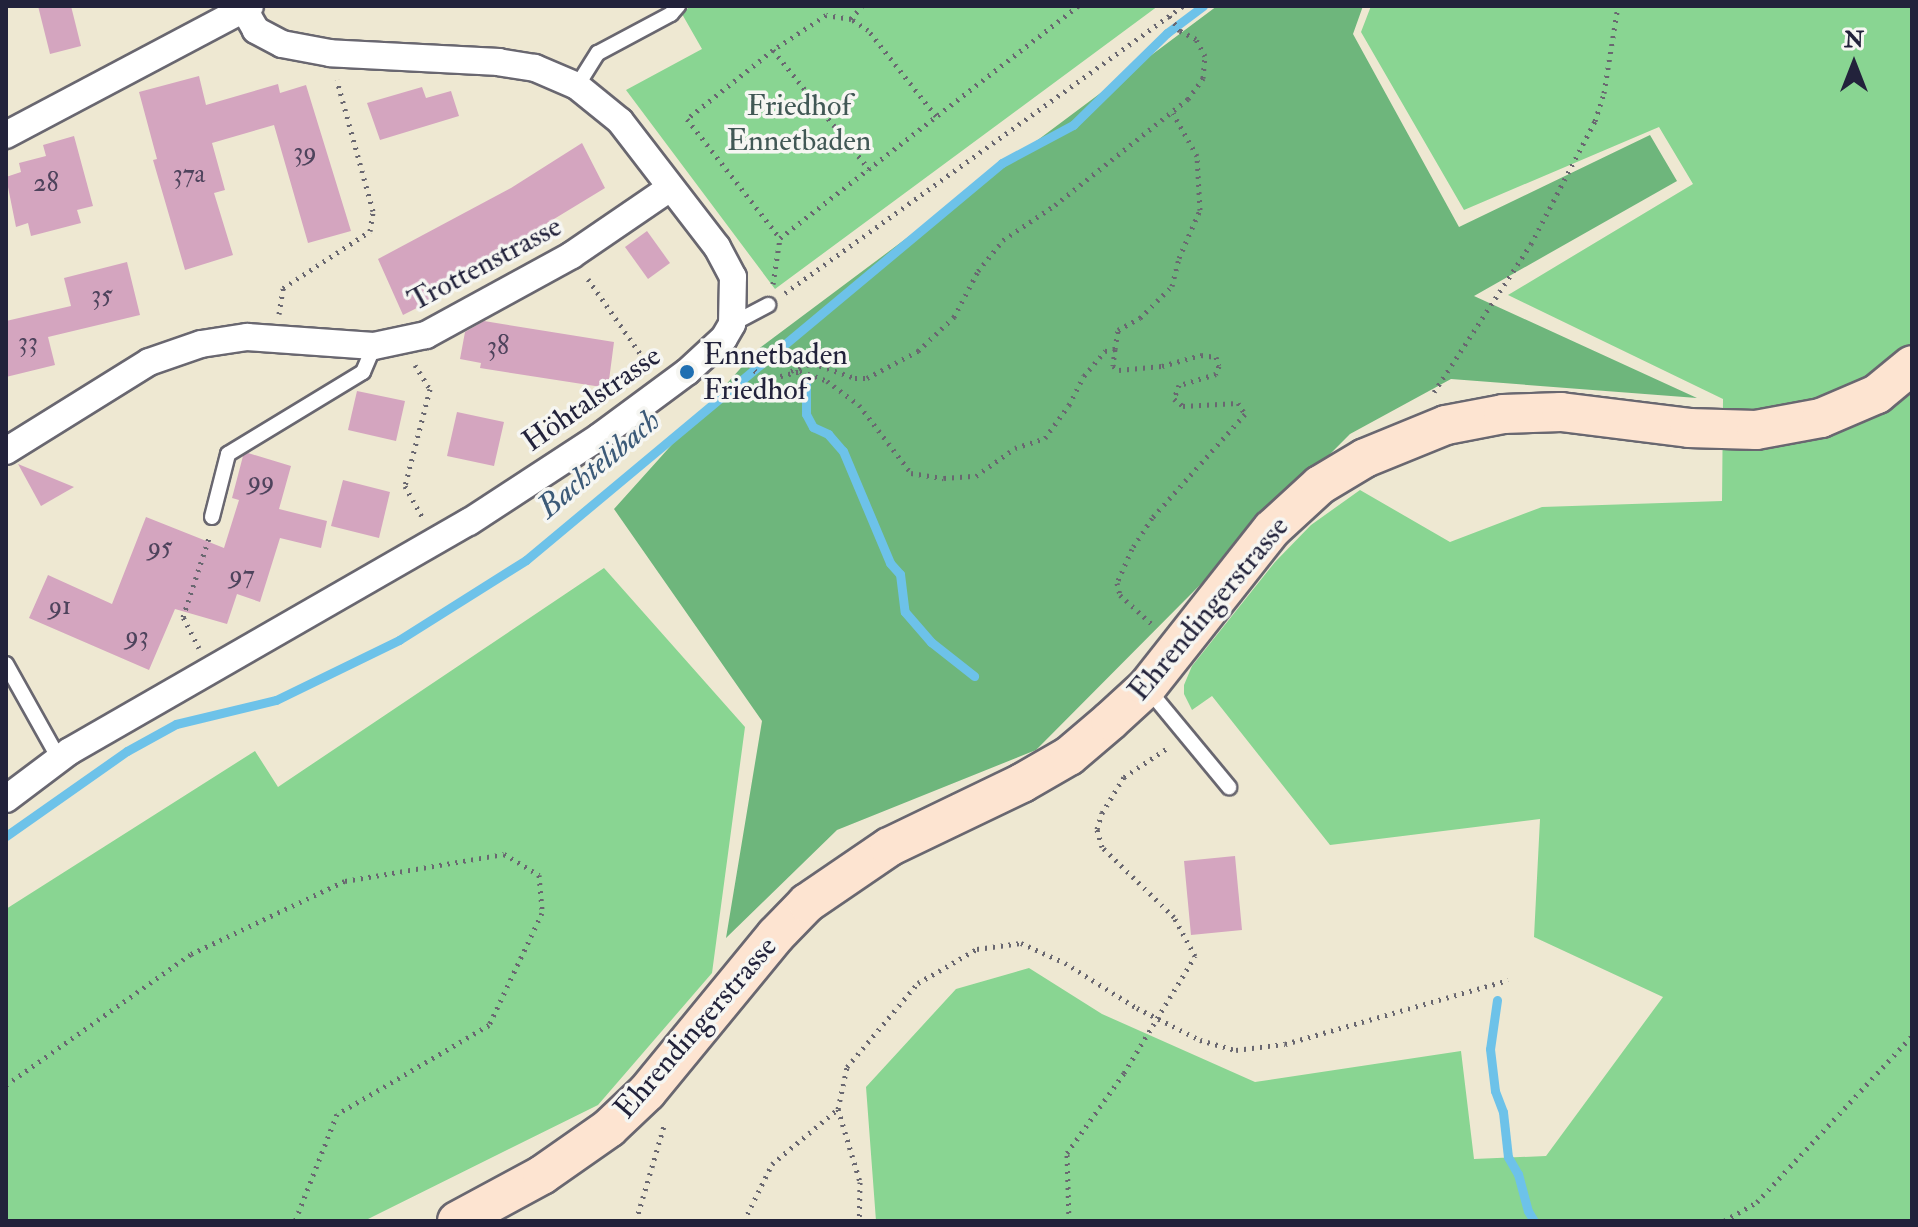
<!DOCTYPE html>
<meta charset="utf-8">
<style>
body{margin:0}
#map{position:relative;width:1918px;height:1227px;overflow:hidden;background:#eee8d2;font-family:"IM FELL Double Pica",serif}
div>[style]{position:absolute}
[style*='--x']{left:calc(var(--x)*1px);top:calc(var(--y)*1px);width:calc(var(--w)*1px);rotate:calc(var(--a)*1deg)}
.green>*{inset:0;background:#89d592}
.forest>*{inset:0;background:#6eb67c}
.stream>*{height:9px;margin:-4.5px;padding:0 4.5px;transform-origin:4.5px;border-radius:4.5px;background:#6dc2e9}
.building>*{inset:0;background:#d4a5bf}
.path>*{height:5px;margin-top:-2.5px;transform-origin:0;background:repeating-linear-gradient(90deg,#696770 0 2px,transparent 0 8px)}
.roads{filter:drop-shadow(2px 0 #696770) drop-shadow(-2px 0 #696770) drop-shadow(0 2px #696770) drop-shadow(0 -2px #696770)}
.lane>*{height:14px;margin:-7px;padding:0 7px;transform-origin:7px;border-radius:7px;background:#fff}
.street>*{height:26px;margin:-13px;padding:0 13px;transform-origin:13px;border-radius:13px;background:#fff}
.secondary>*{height:38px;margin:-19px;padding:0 19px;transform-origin:19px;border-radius:19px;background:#fde4d1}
.dots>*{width:22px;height:22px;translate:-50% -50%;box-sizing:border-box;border:4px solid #f6f6f2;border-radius:50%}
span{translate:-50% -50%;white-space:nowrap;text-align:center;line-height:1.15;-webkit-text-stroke:7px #f6f6f2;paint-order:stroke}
.number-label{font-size:26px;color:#4e435c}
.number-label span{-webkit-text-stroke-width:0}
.park-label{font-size:30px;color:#415855}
.street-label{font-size:30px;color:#22223b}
.poi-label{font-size:30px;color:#22223b}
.left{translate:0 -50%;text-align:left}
.water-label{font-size:32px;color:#3c5a78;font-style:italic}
.frame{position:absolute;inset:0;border:8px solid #22223b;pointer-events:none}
.north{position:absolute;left:1814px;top:24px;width:80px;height:80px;-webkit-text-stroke:6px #f6f6f2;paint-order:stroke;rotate:0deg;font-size:22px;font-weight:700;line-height:32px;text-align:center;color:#22223b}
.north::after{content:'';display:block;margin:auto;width:28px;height:36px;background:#22223b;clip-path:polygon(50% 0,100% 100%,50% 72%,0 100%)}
</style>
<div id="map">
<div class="green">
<i style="clip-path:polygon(690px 6px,1158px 6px,775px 289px,626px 90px,702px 49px,682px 14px)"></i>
<i style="clip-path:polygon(1371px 6px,1912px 6px,1912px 1221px,876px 1221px,866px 1087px,956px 989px,1029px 968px,1102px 1014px,1255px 1082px,1461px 1051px,1474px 1159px,1546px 1156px,1663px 997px,1534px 937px,1540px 819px,1330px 845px,1212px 696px,1192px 710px,1184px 694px,1184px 685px,1192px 666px,1275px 562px,1311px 525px,1360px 490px,1450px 542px,1542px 507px,1722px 501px,1723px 399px,1508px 295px,1693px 184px,1659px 127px,1464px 210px,1361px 32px)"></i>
<i style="clip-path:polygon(604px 568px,745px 727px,712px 973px,598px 1105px,364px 1221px,6px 1221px,6px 909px,255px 751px,278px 787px)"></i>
</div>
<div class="forest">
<i style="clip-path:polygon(1217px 6px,1363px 6px,1353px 34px,1459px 227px,1650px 135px,1677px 181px,1474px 296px,1697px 398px,1451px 379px,1350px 434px,1036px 750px,837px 830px,726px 938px,762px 721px,614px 509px,757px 350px)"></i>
</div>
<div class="stream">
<i style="--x:806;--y:379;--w:35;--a:90"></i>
<i style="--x:806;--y:414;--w:15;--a:62"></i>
<i style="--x:813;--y:427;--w:17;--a:25"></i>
<i style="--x:828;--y:434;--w:23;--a:49"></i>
<i style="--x:843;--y:451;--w:121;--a:67.2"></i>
<i style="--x:890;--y:563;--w:15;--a:48"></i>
<i style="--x:900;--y:574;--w:38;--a:83"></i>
<i style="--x:905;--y:612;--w:40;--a:49"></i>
<i style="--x:931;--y:642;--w:55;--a:38.3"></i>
<i style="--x:6;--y:836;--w:148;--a:-35.1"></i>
<i style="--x:127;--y:751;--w:56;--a:-28.9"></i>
<i style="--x:176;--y:724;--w:103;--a:-13.5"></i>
<i style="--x:276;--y:700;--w:137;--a:-26"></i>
<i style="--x:399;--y:640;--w:150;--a:-32.2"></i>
<i style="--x:526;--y:560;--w:620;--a:-39.83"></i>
<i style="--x:1002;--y:163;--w:81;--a:-28.2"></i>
<i style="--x:1073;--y:125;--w:132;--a:-44.4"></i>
<i style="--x:1167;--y:33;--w:45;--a:-36.9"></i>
<i style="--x:1497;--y:1000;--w:49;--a:98.1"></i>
<i style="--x:1490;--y:1049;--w:42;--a:83.2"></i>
<i style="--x:1495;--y:1091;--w:22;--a:69"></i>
<i style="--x:1503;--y:1112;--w:45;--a:83.7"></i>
<i style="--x:1508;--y:1157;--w:20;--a:60"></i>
<i style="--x:1518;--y:1174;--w:38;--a:75"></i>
<i style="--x:1528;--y:1211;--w:12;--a:59"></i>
</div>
<div class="building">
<i style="clip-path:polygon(38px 6px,71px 6px,81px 46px,50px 54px)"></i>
<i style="clip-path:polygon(199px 76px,206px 105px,278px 84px,280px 93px,306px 85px,351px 231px,308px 243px,274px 125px,212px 143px,225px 190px,214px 193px,233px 255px,185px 270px,153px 160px,157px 159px,139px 92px)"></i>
<i style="clip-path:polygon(422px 87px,426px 98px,451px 91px,459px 116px,380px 140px,367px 103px)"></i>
<i style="clip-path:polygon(74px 136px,93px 206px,77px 210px,81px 223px,31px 236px,28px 223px,16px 227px,6px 177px,21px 172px,19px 163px,46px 156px,43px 145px)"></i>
<i style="clip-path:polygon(582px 143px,605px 188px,493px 256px,498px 267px,403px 315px,378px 259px,511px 188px)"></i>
<i style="clip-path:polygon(647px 231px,670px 263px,648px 279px,625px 247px)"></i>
<i style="clip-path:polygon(127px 262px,140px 315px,48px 337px,55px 365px,6px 377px,6px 321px,71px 306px,64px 278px)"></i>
<i style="clip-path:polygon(484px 321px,614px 342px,608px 388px,480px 368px,481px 363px,460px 359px,465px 332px)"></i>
<i style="clip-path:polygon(357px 391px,405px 401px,396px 441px,348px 430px)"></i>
<i style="clip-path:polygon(457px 412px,504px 422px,494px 466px,447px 456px)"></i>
<i style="clip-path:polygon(248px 453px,291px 466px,279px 509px,327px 521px,321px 548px,280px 538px,260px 602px,237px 594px,227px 624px,175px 609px,149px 670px,29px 618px,48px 575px,112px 604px,146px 517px,224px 548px,239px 500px,232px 498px,243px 456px)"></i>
<i style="clip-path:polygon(18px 464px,74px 487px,41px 506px)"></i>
<i style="clip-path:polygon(343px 480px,390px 492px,379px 538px,331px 526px)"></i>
<i style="clip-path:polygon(1235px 856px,1242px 930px,1191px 935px,1184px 861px)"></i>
</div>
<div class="path">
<i style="--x:851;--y:19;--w:17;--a:-50"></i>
<i style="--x:773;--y:50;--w:153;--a:51.1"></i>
<i style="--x:936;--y:116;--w:110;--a:-128.3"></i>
<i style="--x:868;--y:30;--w:20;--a:-147"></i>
<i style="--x:851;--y:19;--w:25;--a:-171"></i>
<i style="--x:826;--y:15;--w:64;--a:146.6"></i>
<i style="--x:773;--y:50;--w:110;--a:141.3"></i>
<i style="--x:687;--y:119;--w:151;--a:52"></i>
<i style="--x:780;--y:238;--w:378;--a:-37.9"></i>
<i style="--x:588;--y:279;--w:106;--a:55"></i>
<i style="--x:773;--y:284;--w:47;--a:-81.3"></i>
<i style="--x:785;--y:293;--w:491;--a:-35.8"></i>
<i style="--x:279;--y:314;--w:26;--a:-81"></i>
<i style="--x:283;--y:288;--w:104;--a:-33.2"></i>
<i style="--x:370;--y:231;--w:20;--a:-81"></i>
<i style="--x:373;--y:211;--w:136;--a:-105.4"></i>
<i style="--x:1115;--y:349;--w:19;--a:-81"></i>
<i style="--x:1118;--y:330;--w:25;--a:-29"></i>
<i style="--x:1140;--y:318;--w:45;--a:-45"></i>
<i style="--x:1172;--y:286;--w:29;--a:-76"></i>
<i style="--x:1179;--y:258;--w:52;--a:-66.4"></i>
<i style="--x:1200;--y:210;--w:54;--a:-93.2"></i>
<i style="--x:1197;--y:156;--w:49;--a:-119.2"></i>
<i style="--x:743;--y:359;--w:30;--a:44"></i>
<i style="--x:765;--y:380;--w:36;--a:-14"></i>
<i style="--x:800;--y:371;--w:29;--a:20"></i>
<i style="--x:827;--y:381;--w:40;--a:37"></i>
<i style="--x:859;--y:405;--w:86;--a:52.6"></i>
<i style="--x:911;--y:473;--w:33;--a:9"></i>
<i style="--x:944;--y:478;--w:32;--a:-4"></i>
<i style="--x:976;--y:476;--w:48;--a:-35.7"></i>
<i style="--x:1015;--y:448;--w:32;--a:-18"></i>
<i style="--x:1045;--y:438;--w:41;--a:-54"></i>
<i style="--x:1069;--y:405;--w:33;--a:-63"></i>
<i style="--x:1084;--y:376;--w:33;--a:-50"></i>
<i style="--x:1105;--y:351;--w:10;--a:-11"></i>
<i style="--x:1115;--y:349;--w:17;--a:97"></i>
<i style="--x:1113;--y:366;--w:7;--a:34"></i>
<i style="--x:1119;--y:370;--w:43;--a:-5.3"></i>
<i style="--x:1162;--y:366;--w:41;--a:-15.8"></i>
<i style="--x:1201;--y:355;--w:15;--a:8"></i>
<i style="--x:1216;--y:357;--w:9;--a:72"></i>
<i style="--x:1219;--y:366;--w:9;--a:111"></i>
<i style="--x:1216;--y:374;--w:39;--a:163"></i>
<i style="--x:1179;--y:385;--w:15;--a:110"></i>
<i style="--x:1174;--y:399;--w:11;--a:38"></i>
<i style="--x:1183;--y:406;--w:55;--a:-3.1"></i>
<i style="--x:1238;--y:403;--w:13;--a:58"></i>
<i style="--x:1245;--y:414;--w:140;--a:131.8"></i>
<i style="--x:1152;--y:518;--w:37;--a:123"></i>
<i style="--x:1132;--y:549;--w:37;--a:114"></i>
<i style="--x:1117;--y:583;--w:12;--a:76"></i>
<i style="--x:1120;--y:595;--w:46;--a:42.4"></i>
<i style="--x:415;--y:365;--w:28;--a:58"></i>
<i style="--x:430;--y:389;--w:100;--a:104.5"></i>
<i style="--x:405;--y:486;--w:38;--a:61"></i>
<i style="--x:791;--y:371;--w:22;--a:-21"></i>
<i style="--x:812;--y:363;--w:46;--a:19.2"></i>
<i style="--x:855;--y:378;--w:12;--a:0"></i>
<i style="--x:867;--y:378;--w:58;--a:-27.9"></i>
<i style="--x:918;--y:351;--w:50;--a:-43.4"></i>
<i style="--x:954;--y:317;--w:52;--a:-62.4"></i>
<i style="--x:978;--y:271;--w:40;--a:-51"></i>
<i style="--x:1003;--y:240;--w:63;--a:-33.9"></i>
<i style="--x:1055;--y:205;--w:170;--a:-38.6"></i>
<i style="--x:1188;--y:99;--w:26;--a:-54"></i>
<i style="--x:1203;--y:78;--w:22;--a:-85"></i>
<i style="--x:1205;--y:56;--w:19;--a:-118"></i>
<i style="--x:1196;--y:39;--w:18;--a:-153"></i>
<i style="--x:1180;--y:31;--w:19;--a:-126"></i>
<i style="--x:1434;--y:392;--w:177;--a:-56.8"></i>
<i style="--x:1531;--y:244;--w:139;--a:-62.5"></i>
<i style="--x:1595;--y:121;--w:29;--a:-72"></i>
<i style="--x:1604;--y:93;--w:88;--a:-80.9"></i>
<i style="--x:199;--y:648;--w:35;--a:-117"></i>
<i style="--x:183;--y:617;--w:83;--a:-71.8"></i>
<i style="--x:6;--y:1085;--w:227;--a:-35.3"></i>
<i style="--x:191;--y:954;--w:170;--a:-25.4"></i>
<i style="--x:345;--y:881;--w:161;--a:-9.6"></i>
<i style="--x:504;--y:854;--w:41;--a:31"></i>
<i style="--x:539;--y:875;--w:38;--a:85"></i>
<i style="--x:542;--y:913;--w:124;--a:115.3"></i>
<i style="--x:489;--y:1025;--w:176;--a:149.6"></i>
<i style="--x:337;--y:1114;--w:115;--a:111.4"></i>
<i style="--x:838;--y:1109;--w:43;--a:-77.9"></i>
<i style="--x:847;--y:1067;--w:110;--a:-49.8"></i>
<i style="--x:918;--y:983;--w:68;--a:-30"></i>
<i style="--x:977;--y:949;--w:44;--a:-7.8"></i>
<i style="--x:1021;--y:943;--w:48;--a:24.4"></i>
<i style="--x:1065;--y:963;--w:85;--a:32"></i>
<i style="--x:1137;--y:1008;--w:71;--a:26.9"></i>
<i style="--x:1200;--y:1040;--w:37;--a:16"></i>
<i style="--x:1236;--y:1050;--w:49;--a:-7"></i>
<i style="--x:1285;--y:1044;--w:232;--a:-16"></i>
<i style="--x:636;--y:1221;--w:99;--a:-73.6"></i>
<i style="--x:744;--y:1221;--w:64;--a:-63.8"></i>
<i style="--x:772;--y:1164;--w:86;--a:-39.8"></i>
<i style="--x:838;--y:1109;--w:76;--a:73.2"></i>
<i style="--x:860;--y:1182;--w:39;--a:91"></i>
<i style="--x:1069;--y:1221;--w:68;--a:-91.7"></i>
<i style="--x:1067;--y:1153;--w:98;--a:-54.5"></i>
<i style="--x:1124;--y:1073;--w:137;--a:-58.7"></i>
<i style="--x:1195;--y:956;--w:44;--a:-118.3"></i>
<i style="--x:1174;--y:917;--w:100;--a:-135.8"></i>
<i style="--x:1102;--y:847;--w:19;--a:-106"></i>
<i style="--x:1097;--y:829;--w:17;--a:-73"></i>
<i style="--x:1102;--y:813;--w:42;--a:-58.6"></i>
<i style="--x:1124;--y:777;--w:54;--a:-33.7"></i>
<i style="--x:1724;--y:1221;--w:38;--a:-30"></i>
<i style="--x:1757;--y:1202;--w:227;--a:-47"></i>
</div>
<div class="roads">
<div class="lane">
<i style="--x:577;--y:86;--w:39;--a:-58"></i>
<i style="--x:598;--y:53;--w:83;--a:-28.1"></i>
<i style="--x:671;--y:14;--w:11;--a:-49"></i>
<i style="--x:732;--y:324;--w:41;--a:-27.8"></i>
<i style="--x:212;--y:517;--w:65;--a:-75.7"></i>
<i style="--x:228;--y:454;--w:158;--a:-31.3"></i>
<i style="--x:363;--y:372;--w:28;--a:-67"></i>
<i style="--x:6;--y:664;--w:109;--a:60.8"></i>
<i style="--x:1147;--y:688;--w:129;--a:50.4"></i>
</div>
<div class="street">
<i style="--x:6;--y:135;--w:276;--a:-27.9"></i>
<i style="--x:6;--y:451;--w:168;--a:-31.9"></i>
<i style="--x:149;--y:362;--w:55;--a:-19.1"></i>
<i style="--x:201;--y:344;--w:47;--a:-8.7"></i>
<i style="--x:247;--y:337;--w:127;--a:4.1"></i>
<i style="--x:374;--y:346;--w:53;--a:-11.9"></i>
<i style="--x:426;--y:335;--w:166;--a:-28.7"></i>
<i style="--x:572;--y:255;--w:119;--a:-34.4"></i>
<i style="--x:6;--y:799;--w:80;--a:-36.9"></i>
<i style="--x:70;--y:751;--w:460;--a:-29.9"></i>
<i style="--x:469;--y:522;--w:155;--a:-33.2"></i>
<i style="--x:599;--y:437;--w:109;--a:-36.5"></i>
<i style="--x:687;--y:372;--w:50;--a:-42.6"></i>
<i style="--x:724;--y:338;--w:16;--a:-60"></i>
<i style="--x:732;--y:324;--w:47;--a:-88.8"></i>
<i style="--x:733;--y:277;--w:34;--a:-118"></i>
<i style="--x:717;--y:247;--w:159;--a:-127.6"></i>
<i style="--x:620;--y:121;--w:55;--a:-140.9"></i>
<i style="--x:577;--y:86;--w:46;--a:-156.8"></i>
<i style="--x:535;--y:68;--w:36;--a:-171"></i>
<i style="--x:499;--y:62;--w:169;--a:-177"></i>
<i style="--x:330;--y:53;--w:49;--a:-169.4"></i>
<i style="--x:282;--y:44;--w:30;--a:-152"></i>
<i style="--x:256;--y:30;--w:24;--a:-120"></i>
</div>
<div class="secondary">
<i style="--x:457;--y:1221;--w:97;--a:-28.4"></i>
<i style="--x:542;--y:1175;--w:82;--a:-35"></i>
<i style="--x:609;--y:1128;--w:52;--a:-43.5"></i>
<i style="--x:647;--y:1092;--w:203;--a:-50.6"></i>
<i style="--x:776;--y:935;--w:45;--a:-45.9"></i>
<i style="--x:807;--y:903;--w:99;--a:-34.3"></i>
<i style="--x:889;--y:847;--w:148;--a:-25.7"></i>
<i style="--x:1022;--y:783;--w:54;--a:-29.9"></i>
<i style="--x:1069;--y:756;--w:54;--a:-40.5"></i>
<i style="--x:1110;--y:721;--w:50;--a:-42.6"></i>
<i style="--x:1147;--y:687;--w:201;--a:-51.7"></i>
<i style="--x:1272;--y:529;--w:65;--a:-42.5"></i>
<i style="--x:1320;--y:485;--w:52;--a:-31"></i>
<i style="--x:1365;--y:458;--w:87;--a:-22.2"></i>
<i style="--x:1446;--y:425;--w:58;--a:-10.9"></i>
<i style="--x:1503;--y:414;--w:58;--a:-2"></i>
<i style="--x:1561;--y:412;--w:129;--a:7.1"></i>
<i style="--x:1689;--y:428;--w:67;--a:1.7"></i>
<i style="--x:1756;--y:430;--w:66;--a:-10.5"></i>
<i style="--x:1821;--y:418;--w:61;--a:-23.2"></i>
<i style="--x:1877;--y:394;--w:45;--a:-39.6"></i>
</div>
</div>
<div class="dots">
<i style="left:687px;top:372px;background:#1f6fb2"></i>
</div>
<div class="number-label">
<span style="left:305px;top:153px">39</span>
<span style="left:189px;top:175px">37a</span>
<span style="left:46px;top:184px">28</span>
<span style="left:102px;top:296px">35</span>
<span style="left:28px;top:343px">33</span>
<span style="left:498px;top:347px">38</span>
<span style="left:261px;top:482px">99</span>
<span style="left:160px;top:548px">95</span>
<span style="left:242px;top:576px">97</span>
<span style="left:60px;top:607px">91</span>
<span style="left:137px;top:637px">93</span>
</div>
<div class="park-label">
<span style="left:799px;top:123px">Friedhof<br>Ennetbaden</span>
</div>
<div class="street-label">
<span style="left:485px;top:264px;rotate:-28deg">Trottenstrasse</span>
<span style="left:592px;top:399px;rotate:-35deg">Höhtalstrasse</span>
<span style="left:1209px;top:609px;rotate:-50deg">Ehrendingerstrasse</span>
<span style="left:696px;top:1028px;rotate:-49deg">Ehrendingerstrasse</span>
</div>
<div class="poi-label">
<span class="left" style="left:703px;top:372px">Ennetbaden<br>Friedhof</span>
</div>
<div class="water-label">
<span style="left:599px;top:464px;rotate:-40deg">Bachtelibach</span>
</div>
<div class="frame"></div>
<div class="north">N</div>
</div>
